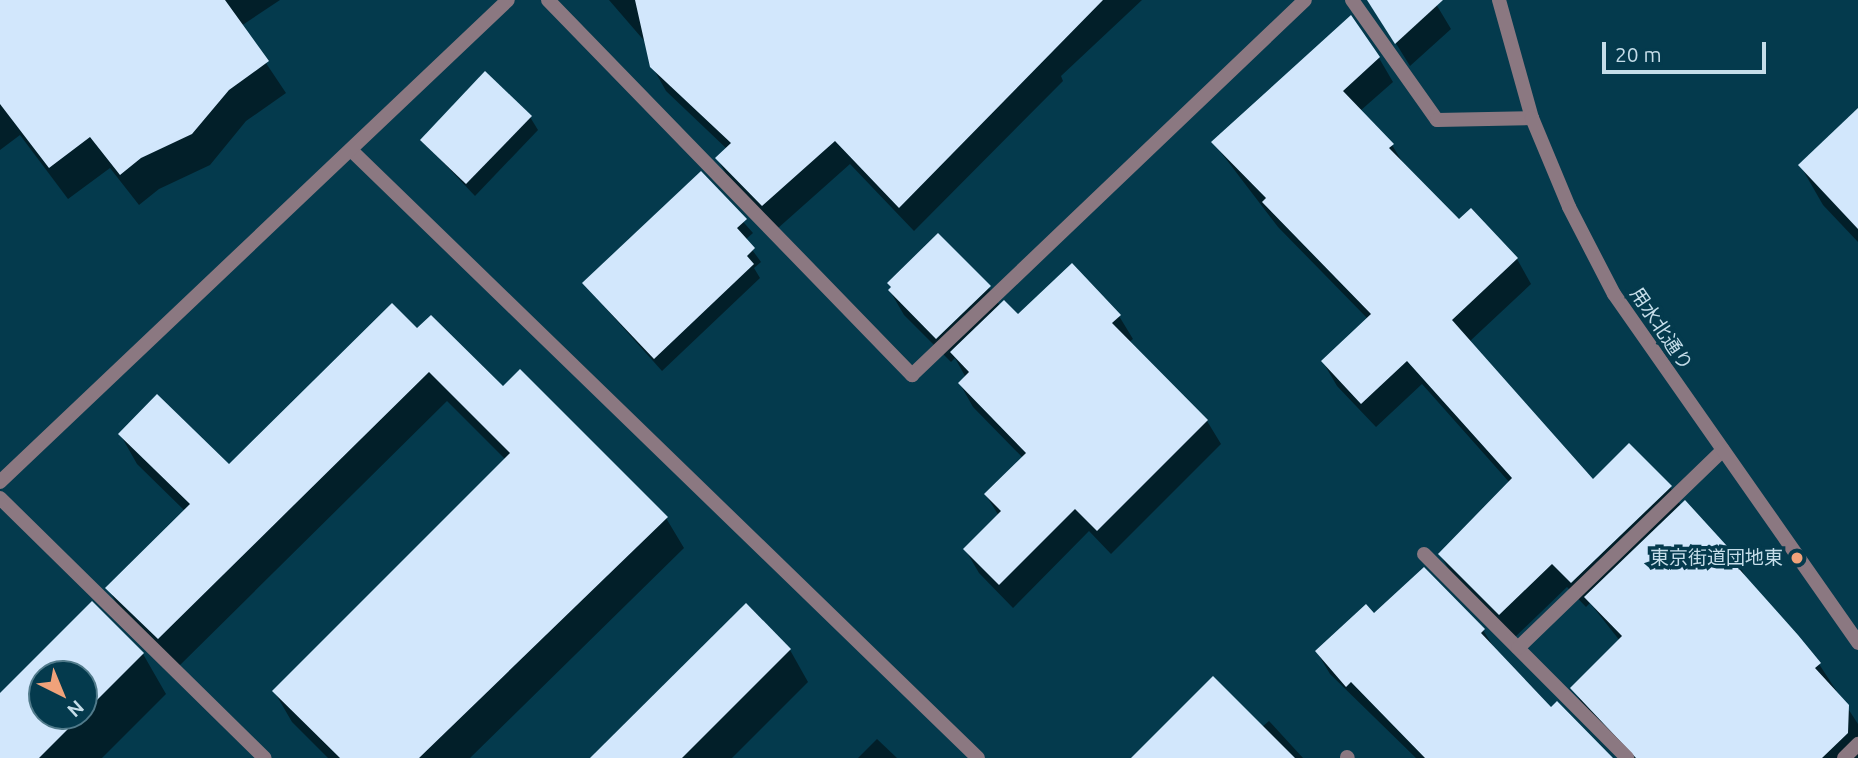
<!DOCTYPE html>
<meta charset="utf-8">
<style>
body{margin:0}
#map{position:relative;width:1858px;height:758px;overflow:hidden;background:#043a4d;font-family:Ubuntu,"Noto Sans JP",sans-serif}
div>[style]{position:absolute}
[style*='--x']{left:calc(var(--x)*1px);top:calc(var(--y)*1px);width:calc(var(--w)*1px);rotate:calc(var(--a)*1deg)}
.shadow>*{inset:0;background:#0007}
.building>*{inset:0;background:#d2e7fc}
.service>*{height:14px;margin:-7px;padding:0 7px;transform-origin:7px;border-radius:7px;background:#8b7881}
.minor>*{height:14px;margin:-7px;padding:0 7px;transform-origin:7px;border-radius:7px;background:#8b7881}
.tertiary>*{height:14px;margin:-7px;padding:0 7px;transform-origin:7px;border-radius:7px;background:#8b7881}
.dots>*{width:19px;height:19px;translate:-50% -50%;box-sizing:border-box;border:4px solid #043a4d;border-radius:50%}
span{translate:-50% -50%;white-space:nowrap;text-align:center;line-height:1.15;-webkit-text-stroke:7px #043a4d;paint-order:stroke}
.street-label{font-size:19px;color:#c5dde9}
.poi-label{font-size:19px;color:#c5dde9}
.right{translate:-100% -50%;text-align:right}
.north{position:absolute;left:28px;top:660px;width:70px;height:70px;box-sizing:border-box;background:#043a4d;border:2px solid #517b8b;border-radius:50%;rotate:137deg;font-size:19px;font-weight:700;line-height:28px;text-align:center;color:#c5dde9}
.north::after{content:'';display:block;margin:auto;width:24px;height:32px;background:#f0a27a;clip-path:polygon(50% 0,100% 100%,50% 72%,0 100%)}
.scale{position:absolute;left:1602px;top:42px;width:164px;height:32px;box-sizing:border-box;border:4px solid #c5dde9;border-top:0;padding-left:9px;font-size:21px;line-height:24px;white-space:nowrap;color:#c5dde9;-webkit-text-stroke:5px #043a4d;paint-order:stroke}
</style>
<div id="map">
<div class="shadow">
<i style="clip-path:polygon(0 0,280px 0,241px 26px,286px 93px,246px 121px,210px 165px,159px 189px,139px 205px,110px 168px,68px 199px,20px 135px,0 150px)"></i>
<i style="clip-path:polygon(609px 0,1142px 0,1061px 76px,1063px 81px,914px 231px,850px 164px,777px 229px,731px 183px,717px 158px,727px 149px,666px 91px,652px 66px,647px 44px)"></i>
<i style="clip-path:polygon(1369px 0,1442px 0,1436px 4px,1451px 29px,1410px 66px)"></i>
<i style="clip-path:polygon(1379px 58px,1393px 82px,1360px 111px,1392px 145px,1406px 168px,1459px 221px,1471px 210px,1517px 259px,1531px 284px,1469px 342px,1593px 481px,1670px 487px,1681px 506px,1735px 558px,1748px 581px,1819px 664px,1858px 724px,1858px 758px,1633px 758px,1586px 711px,1573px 688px,1620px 641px,1590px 603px,1586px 607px,1567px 587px,1513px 639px,1454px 579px,1440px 554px,1510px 483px,1422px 384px,1376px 427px,1337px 386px,1323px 362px,1368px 319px,1278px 227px,1213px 142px)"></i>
<i style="clip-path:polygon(1858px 111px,1858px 242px,1823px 205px,1800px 165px)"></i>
<i style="clip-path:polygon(530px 117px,538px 130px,475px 196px,422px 140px)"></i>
<i style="clip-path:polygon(701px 174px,753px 233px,745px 240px,761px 262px,754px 268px,760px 278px,662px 371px,584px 284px)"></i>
<i style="clip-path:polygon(938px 235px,989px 288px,1000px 306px,1017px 316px,1119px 316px,1133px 339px,1129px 342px,1207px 421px,1221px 444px,1111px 554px,1089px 531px,1013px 608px,979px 573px,965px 549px,999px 516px,986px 495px,1023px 458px,973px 407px,960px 384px,965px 376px,955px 358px,951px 362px,904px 315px,890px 291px)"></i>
<i style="clip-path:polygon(417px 330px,503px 389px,666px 518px,684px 548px,470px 758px,328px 758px,292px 722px,274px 691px,505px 459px,447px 401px,176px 669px,125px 619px,108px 588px,185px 511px,137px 464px,120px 434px,229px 467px)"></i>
<i style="clip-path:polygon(evenodd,92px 604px,143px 654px,166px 694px,102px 758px,0 758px,0 695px,92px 604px,42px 674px,84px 674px,84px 716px,42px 716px,42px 674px)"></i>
<i style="clip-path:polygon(746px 606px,790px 650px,808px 682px,732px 758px,592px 758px)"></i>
<i style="clip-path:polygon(1374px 616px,1483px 630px,1496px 651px,1551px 709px,1611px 758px,1416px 758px,1330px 674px,1317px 652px)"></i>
<i style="clip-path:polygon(1269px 721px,1303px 758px,1164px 758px,1262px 727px)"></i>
<i style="clip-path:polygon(877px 739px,897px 758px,858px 758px)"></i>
</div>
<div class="building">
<i style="clip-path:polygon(0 0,225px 0,269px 61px,229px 90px,192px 134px,141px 158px,120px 175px,90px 137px,49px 168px,0 104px)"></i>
<i style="clip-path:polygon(635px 0,1103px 0,899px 208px,835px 141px,762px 206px,715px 158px,731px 143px,650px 67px)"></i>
<i style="clip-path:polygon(1367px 0,1443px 0,1395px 44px)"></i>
<i style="clip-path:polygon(1351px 15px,1380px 57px,1343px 91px,1394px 144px,1389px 148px,1459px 219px,1471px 208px,1518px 258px,1452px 320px,1593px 479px,1629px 443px,1672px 486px,1571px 583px,1552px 564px,1499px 615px,1438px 554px,1512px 478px,1407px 361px,1361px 404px,1321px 361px,1371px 314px,1262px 202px,1266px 198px,1211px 142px)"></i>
<i style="clip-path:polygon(485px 71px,532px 116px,466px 184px,420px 140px)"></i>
<i style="clip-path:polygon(1858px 108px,1858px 229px,1798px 165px)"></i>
<i style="clip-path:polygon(701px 171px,747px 219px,737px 228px,755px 248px,747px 256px,754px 264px,654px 359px,582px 283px)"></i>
<i style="clip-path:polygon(938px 233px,991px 286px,936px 339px,888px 290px,891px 287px,887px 283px)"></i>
<i style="clip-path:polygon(1072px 263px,1121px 315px,1112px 323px,1208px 420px,1097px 531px,1075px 509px,999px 585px,963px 549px,1001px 511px,984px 494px,1026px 453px,958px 383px,969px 372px,950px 352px,1004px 300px,1018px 314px)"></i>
<i style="clip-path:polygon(392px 303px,417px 328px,431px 315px,503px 386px,520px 369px,668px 517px,419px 758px,340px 758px,272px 691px,510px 453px,429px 372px,158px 639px,105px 588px,190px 504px,118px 434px,157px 394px,229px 464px)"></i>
<i style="clip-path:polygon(1685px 500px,1737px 557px,1732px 561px,1798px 635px,1821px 663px,1815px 668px,1849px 705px,1848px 733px,1822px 758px,1636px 758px,1570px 688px,1622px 636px,1584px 597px)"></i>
<i style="clip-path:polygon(1424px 567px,1485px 629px,1481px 633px,1551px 707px,1557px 701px,1613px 758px,1425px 758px,1351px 682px,1346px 687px,1315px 651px,1366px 604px,1374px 613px)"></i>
<i style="clip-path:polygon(92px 601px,144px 653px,84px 713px,84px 674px,42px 674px,42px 716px,81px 716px,39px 758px,0 758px,0 693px)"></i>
<i style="clip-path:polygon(746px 603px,791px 649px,682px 758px,590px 758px)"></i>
<i style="clip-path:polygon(1213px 676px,1295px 758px,1131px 758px)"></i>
</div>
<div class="service">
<i style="--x:352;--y:151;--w:872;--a:44.12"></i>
<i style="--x:0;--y:498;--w:371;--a:44.5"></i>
</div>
<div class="minor">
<i style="--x:548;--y:0;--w:523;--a:45.85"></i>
<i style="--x:912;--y:375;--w:543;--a:-43.66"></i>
<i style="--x:1352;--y:0;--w:147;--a:54.7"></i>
<i style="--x:1437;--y:120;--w:95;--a:-1.2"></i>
<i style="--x:0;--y:482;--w:700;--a:-43.5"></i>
<i style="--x:1424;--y:554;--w:288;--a:45.1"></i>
<i style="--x:1518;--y:648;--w:285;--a:-44"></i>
<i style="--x:1347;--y:757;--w:1;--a:45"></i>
<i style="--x:1844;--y:758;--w:20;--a:-45"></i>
</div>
<div class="tertiary">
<i style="--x:1499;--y:0;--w:123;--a:74.4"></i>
<i style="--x:1532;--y:118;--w:96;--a:67.4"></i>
<i style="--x:1569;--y:207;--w:98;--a:62.7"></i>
<i style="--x:1614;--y:294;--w:426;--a:55"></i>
</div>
<div class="dots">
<i style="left:1797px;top:558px;background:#f0a27a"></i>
</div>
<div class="street-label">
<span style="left:1661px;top:329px;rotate:56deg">用水北通り</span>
</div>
<div class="poi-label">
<span class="right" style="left:1783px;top:558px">東京街道団地東</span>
</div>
<div class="north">N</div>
<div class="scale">20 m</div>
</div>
